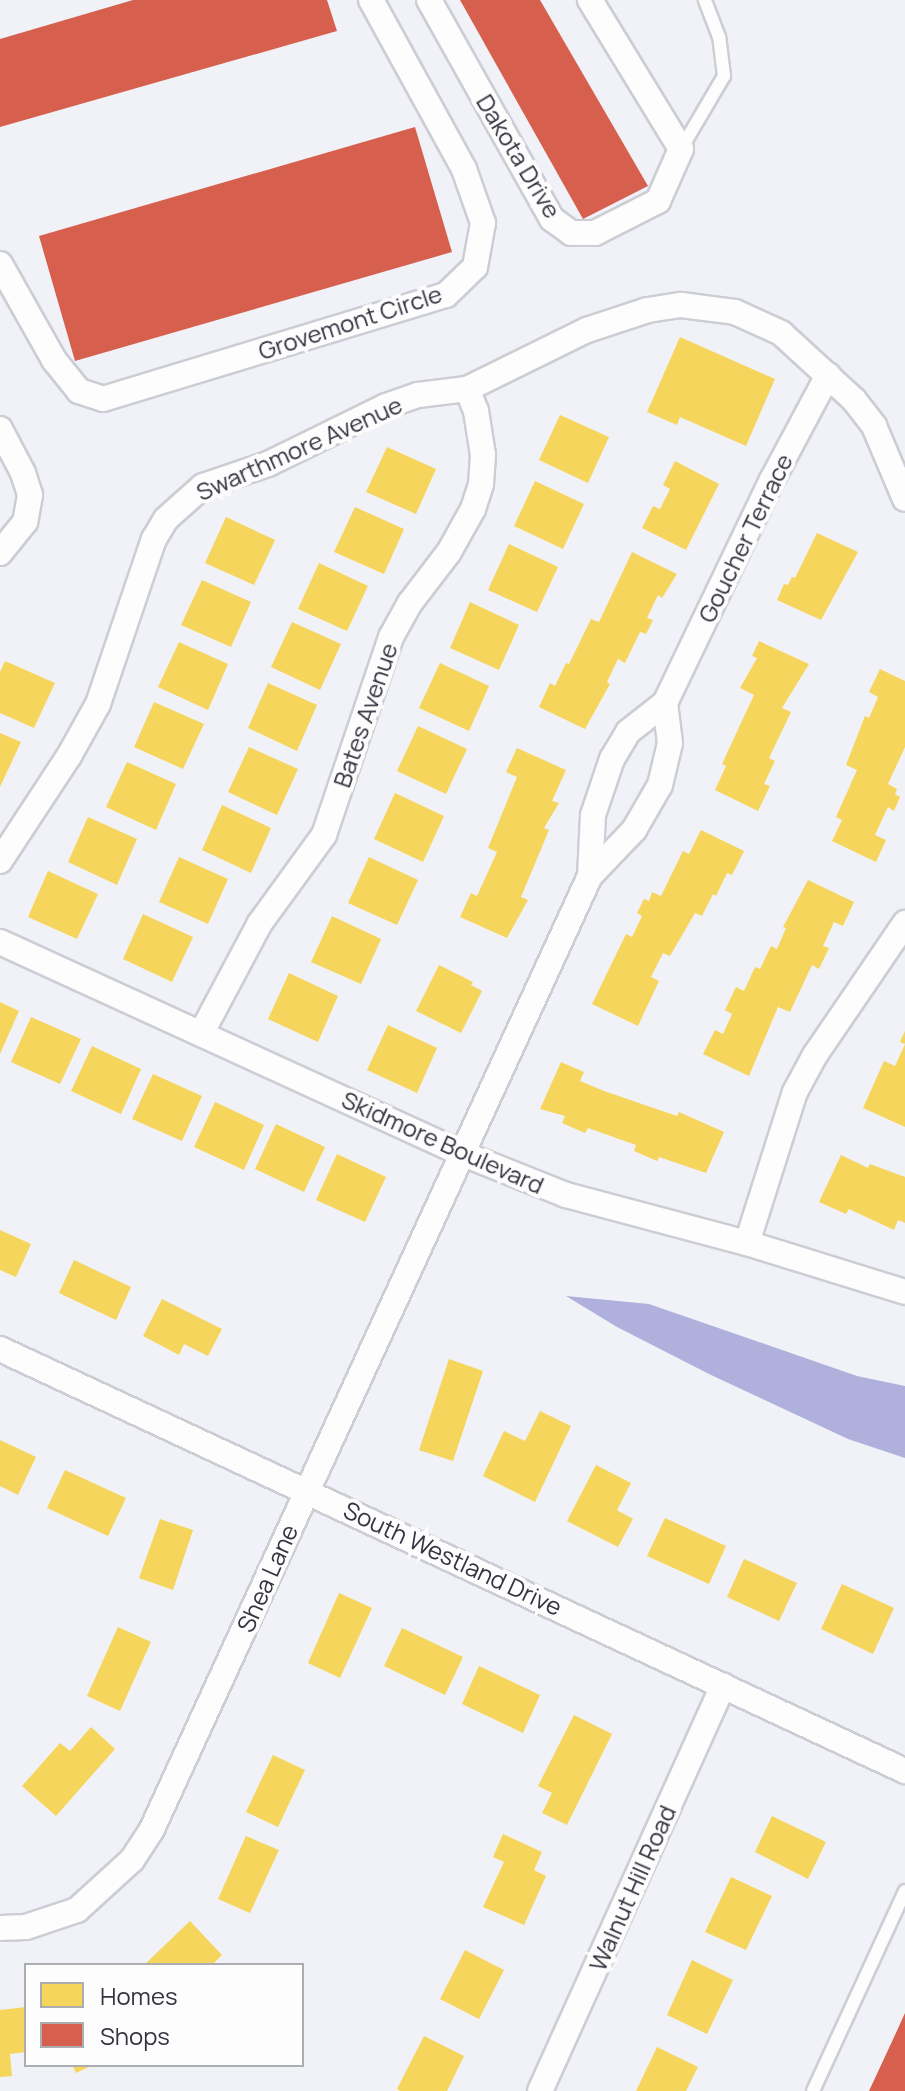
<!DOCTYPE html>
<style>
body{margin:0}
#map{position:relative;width:905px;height:2091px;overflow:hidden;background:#f1f2f8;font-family:Manrope,sans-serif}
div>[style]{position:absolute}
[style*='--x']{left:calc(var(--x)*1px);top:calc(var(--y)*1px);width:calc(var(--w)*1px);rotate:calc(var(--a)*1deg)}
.water>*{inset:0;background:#afb0dc}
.homes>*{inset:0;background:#f6d55c}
.shops>*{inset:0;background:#d6604d}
.roads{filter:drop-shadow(2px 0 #cccdd5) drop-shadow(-2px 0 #cccdd5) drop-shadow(0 2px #cccdd5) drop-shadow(0 -2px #cccdd5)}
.service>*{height:12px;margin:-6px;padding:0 6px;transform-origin:6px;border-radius:6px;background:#fdfdfe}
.minor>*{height:24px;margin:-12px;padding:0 12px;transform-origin:12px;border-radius:12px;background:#fdfdfe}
span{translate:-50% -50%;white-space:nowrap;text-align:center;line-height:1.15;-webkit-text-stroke:8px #fdfdfd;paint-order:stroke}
.street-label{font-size:24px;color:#33343f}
.legend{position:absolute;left:24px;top:1963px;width:280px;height:104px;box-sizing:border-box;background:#fdfdfd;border:2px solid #acadb1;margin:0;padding:10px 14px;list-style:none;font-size:24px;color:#33343f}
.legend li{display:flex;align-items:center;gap:16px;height:40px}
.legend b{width:40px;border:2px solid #acadb1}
</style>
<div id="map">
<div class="water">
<i style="clip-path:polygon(566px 1296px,649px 1304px,857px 1376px,905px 1386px,905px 1458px,848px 1439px,709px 1374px,617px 1327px)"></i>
</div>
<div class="homes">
<i style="clip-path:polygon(680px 337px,775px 379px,746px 446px,680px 417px,677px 425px,647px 412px)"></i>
<i style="clip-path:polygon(560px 415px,609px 437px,588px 483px,539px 460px)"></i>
<i style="clip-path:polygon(387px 447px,436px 469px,416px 514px,366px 492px)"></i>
<i style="clip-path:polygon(675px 461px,719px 484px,686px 550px,642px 528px,653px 506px,660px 509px,670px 489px,663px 485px)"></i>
<i style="clip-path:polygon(535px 481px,584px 504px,563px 549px,514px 526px)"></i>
<i style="clip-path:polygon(355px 507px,404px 529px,384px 574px,334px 552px)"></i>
<i style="clip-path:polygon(226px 517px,275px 540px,254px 585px,205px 563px)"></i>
<i style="clip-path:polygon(817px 533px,858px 552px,821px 620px,777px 600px,784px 584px,788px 585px,792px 577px,795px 578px)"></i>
<i style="clip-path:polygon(509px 544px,558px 567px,537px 612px,488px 590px)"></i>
<i style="clip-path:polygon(632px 552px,677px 574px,662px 598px,658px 595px,647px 618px,653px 620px,646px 634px,640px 632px,625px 663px,618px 659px,607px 682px,610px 684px,585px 729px,539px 707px,550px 683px,555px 686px,566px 663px,569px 664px,591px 619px,599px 622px)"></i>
<i style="clip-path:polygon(319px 563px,368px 586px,347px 631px,298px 609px)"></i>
<i style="clip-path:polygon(202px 580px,251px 602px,231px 647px,181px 625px)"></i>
<i style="clip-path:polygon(470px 602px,519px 625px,499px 670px,450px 648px)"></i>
<i style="clip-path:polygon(292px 622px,341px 644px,320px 690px,271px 667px)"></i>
<i style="clip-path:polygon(759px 641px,809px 664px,782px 708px,791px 712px,769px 758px,775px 761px,764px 784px,770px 786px,758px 811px,715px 790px,726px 766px,722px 764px,754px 695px,740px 688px,757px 658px,752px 656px)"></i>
<i style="clip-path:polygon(179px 642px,228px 664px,208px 710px,158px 687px)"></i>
<i style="clip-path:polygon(5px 661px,55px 683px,34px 728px,0 713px,0 672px)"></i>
<i style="clip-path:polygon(440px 663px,489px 686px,469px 731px,419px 708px)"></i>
<i style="clip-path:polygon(880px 669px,905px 681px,905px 747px,888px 784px,897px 789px,895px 794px,900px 797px,894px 811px,888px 807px,875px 835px,886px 840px,876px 862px,832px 841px,842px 820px,836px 817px,857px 770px,846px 765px,865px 716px,869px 718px,878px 697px,869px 692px)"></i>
<i style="clip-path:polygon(268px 683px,317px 705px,297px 751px,248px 728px)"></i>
<i style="clip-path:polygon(154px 702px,204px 724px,183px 769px,134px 747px)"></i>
<i style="clip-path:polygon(418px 726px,467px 749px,446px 794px,397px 771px)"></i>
<i style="clip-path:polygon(0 733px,21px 742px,0 787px)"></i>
<i style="clip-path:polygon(249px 747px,298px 769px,277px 815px,228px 792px)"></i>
<i style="clip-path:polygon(517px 748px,566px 770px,552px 801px,559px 803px,544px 828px,549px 830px,521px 897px,528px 900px,507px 938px,460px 917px,471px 893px,477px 896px,497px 852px,488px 848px,517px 777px,506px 772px)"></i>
<i style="clip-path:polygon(127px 762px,176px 784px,156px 830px,106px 807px)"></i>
<i style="clip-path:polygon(395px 793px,444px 816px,423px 862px,374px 839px)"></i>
<i style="clip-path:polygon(222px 805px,271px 828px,251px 873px,202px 850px)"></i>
<i style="clip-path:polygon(88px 817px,137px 839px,117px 885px,68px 862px)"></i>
<i style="clip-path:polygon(701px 830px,744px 851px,732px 875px,727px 873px,716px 896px,713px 894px,702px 916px,695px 913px,670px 956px,663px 953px,651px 977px,659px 981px,638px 1026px,592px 1004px,626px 934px,632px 937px,642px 916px,637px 913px,644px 899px,649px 901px,652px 892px,661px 896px,683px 851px,689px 854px)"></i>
<i style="clip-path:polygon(179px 857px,228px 879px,208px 924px,159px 902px)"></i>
<i style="clip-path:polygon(369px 857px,418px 880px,397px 925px,348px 903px)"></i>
<i style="clip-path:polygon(48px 871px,98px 894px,77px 939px,28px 917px)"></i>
<i style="clip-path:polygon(808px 880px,854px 902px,843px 926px,834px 922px,823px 946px,829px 948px,819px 969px,812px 965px,790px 1012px,778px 1007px,749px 1076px,703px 1054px,715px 1030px,723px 1034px,732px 1014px,725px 1010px,736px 987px,744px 991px,755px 967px,760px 969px,771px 946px,777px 949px,786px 928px,783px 927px)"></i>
<i style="clip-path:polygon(143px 914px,193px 937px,172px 982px,123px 959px)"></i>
<i style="clip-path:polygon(332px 916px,381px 939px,361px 984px,311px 962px)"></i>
<i style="clip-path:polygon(439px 965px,473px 982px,471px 985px,482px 991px,461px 1033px,416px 1011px)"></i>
<i style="clip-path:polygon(289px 973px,338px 996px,318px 1042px,268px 1019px)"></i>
<i style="clip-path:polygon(0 1002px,19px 1011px,0 1054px)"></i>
<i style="clip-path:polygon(31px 1017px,81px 1039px,60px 1084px,11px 1062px)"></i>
<i style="clip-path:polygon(388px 1025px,437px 1048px,417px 1093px,367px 1070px)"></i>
<i style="clip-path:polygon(905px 1031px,905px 1127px,863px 1108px,884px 1061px,895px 1066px,905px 1044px,900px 1042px)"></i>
<i style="clip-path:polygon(92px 1046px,141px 1069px,121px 1114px,71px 1091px)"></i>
<i style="clip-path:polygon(561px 1062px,584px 1072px,580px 1081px,604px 1091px,677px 1116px,679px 1112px,724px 1132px,706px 1173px,659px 1157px,657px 1161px,634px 1151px,636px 1145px,588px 1128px,585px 1133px,562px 1123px,565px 1116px,540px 1109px)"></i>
<i style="clip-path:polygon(153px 1074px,202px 1096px,182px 1141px,132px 1119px)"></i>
<i style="clip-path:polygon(215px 1102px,264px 1125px,244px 1170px,194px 1147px)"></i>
<i style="clip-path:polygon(276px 1124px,325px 1147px,304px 1192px,255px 1169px)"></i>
<i style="clip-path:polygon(337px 1154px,386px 1177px,365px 1222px,316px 1200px)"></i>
<i style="clip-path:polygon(841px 1155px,868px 1168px,870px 1164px,905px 1177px,905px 1223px,898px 1220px,894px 1230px,849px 1209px,846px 1214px,819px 1202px)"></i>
<i style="clip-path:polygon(0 1230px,31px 1244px,16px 1277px,0 1270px)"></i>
<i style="clip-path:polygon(74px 1260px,131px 1287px,116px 1320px,59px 1293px)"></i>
<i style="clip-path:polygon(162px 1299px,222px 1329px,208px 1356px,184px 1344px,179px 1355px,143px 1336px)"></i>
<i style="clip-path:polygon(449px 1359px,483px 1371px,453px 1461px,419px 1450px)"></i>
<i style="clip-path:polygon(540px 1411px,571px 1426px,535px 1502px,483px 1476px,504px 1431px,525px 1441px)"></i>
<i style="clip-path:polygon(0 1440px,36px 1457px,18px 1495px,0 1486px)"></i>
<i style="clip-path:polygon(596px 1465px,631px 1483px,617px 1510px,633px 1519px,618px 1547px,567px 1521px)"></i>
<i style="clip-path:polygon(65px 1470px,126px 1498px,108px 1536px,47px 1508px)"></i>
<i style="clip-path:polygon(665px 1518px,726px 1546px,709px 1584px,647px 1556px)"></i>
<i style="clip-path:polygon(160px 1519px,193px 1530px,173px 1590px,139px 1578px)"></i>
<i style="clip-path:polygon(744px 1559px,797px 1583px,779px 1621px,727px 1597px)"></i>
<i style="clip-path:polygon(842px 1584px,894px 1608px,873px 1654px,821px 1629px)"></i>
<i style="clip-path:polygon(339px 1593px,372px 1608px,340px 1678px,308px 1663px)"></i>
<i style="clip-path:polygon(118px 1627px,151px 1642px,120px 1711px,87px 1696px)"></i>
<i style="clip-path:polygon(402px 1628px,463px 1657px,445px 1695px,384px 1666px)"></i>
<i style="clip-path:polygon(479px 1666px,540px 1695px,523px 1733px,462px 1704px)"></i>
<i style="clip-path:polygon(574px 1715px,612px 1734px,567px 1825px,542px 1813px,552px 1793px,538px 1786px)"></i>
<i style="clip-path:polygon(91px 1727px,115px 1749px,56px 1816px,22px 1786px,60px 1743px,70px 1751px)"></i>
<i style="clip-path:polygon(273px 1755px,305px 1770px,278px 1827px,246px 1812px)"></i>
<i style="clip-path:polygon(772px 1816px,826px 1842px,808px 1879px,755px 1852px)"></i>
<i style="clip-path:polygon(503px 1834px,542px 1852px,534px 1870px,546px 1876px,524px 1925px,483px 1907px,504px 1862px,493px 1857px)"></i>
<i style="clip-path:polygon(246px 1836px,279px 1850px,250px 1913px,218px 1899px)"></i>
<i style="clip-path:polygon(731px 1877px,772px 1896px,746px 1950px,705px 1932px)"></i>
<i style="clip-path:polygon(190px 1921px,222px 1955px,212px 1965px,144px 1965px)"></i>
<i style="clip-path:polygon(465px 1950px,504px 1970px,479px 2019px,440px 1999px)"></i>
<i style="clip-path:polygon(692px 1960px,733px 1980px,707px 2034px,667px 2015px)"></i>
<i style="clip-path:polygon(26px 2007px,26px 2052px,10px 2054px,12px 2076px,0 2077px,0 2010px)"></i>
<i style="clip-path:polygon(424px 2036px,464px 2056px,447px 2091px,400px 2091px,397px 2089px)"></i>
<i style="clip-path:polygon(657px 2047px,698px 2067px,686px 2091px,636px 2091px)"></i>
<i style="clip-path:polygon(72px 2065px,93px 2065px,76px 2073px)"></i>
</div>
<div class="shops">
<i style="clip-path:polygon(133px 0,327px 0,337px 31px,0 127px,0 39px)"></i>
<i style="clip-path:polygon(460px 0,540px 0,648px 186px,583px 219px)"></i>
<i style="clip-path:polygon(415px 127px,452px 252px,75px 361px,39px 236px)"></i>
<i style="clip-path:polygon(905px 2013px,905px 2091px,869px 2091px,895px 2035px)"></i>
</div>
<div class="roads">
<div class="service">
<i style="--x:681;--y:149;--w:85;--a:-59.5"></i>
<i style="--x:724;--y:76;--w:39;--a:-97"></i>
<i style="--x:719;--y:37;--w:40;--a:-111"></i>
<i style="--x:813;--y:2091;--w:220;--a:-65.3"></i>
</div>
<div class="minor">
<i style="--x:429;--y:0;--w:251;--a:60.7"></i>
<i style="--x:552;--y:219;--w:24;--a:36"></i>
<i style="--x:571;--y:233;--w:24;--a:0"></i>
<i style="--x:595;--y:233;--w:71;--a:-26.9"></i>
<i style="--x:658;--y:201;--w:57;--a:-66.1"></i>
<i style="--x:681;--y:149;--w:175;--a:-121.4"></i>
<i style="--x:0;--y:264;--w:110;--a:60.6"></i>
<i style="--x:54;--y:360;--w:40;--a:51"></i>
<i style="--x:79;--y:391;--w:25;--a:18"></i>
<i style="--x:103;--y:399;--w:358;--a:-16.9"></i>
<i style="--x:446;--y:295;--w:40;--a:-44"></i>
<i style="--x:475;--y:267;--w:45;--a:-79.7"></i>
<i style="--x:483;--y:223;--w:57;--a:-109.4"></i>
<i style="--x:464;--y:169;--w:193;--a:-118.8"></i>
<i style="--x:0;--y:429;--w:50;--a:62.4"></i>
<i style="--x:23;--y:473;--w:23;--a:72"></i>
<i style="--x:30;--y:495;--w:27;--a:100"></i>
<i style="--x:25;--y:522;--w:40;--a:129"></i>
<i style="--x:0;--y:861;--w:126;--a:-56.7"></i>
<i style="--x:69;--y:756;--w:60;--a:-60.9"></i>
<i style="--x:98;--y:704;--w:174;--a:-71.3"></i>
<i style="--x:154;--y:539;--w:23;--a:-59"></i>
<i style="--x:166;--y:519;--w:50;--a:-41.7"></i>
<i style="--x:203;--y:486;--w:69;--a:-18.7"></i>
<i style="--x:268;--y:464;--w:131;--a:-26.2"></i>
<i style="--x:386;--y:406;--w:34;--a:-19"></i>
<i style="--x:418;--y:395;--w:49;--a:-7"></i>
<i style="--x:467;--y:389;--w:134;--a:-26.2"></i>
<i style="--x:587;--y:330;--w:64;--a:-18.2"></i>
<i style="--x:648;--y:310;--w:33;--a:-9"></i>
<i style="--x:681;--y:305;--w:54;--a:7.4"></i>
<i style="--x:735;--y:312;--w:51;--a:24.5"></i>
<i style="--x:781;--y:333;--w:99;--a:42.5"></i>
<i style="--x:854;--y:400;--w:33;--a:52"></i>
<i style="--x:874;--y:426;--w:79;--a:67"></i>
<i style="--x:590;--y:876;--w:61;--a:-87.2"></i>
<i style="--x:593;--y:815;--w:59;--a:-71.3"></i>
<i style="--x:612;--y:759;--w:31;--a:-59"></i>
<i style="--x:628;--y:732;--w:47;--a:-38.1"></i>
<i style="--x:665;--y:703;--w:247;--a:-64.4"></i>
<i style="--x:772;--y:480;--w:119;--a:-61.9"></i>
<i style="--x:0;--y:942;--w:507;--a:24.59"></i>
<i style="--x:461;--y:1153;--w:113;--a:21.8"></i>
<i style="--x:566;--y:1195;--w:187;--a:14.9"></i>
<i style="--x:747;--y:1243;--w:165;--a:17.2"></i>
<i style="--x:202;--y:1032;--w:123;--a:-62"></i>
<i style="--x:260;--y:923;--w:109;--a:-54"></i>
<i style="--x:324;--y:835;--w:209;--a:-71.3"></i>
<i style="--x:391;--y:637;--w:39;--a:-61"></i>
<i style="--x:410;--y:603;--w:64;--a:-52.6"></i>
<i style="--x:449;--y:552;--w:49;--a:-60.8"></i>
<i style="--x:473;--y:509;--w:26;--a:-72"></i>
<i style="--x:481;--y:484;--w:29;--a:-86"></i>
<i style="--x:483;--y:455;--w:45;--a:-99"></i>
<i style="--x:476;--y:411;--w:24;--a:-112"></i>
<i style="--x:747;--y:1243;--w:158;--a:-72.4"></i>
<i style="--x:795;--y:1092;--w:42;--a:-61.6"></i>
<i style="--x:815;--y:1055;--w:160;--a:-55.7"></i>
<i style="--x:0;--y:1349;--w:999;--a:25"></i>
<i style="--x:0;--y:1928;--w:26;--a:-2"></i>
<i style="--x:26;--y:1927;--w:54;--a:-18.4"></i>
<i style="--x:77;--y:1910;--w:74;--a:-42.3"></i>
<i style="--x:132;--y:1860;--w:37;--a:-57"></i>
<i style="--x:152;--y:1829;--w:1049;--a:-65.32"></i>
<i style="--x:590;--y:876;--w:64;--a:-46.3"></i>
<i style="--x:634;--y:830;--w:52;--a:-60"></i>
<i style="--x:660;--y:785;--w:43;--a:-76.6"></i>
<i style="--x:670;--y:743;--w:40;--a:-97.1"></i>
<i style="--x:540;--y:2091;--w:445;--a:-65.7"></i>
</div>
</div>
<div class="street-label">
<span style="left:519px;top:156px;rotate:59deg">Dakota Drive</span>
<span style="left:350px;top:322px;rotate:-18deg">Grovemont Circle</span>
<span style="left:299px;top:448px;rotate:-24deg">Swarthmore Avenue</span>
<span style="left:745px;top:538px;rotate:-64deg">Goucher Terrace</span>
<span style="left:365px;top:715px;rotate:-71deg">Bates Avenue</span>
<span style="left:443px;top:1142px;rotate:24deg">Skidmore Boulevard</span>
<span style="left:453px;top:1558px;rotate:25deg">South Westland Drive</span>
<span style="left:267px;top:1578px;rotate:-66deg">Shea Lane</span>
<span style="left:632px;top:1888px;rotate:-66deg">Walnut Hill Road</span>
</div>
<ul class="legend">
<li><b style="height:22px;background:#f6d55c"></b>Homes</li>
<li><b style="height:22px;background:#d6604d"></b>Shops</li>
</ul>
</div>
